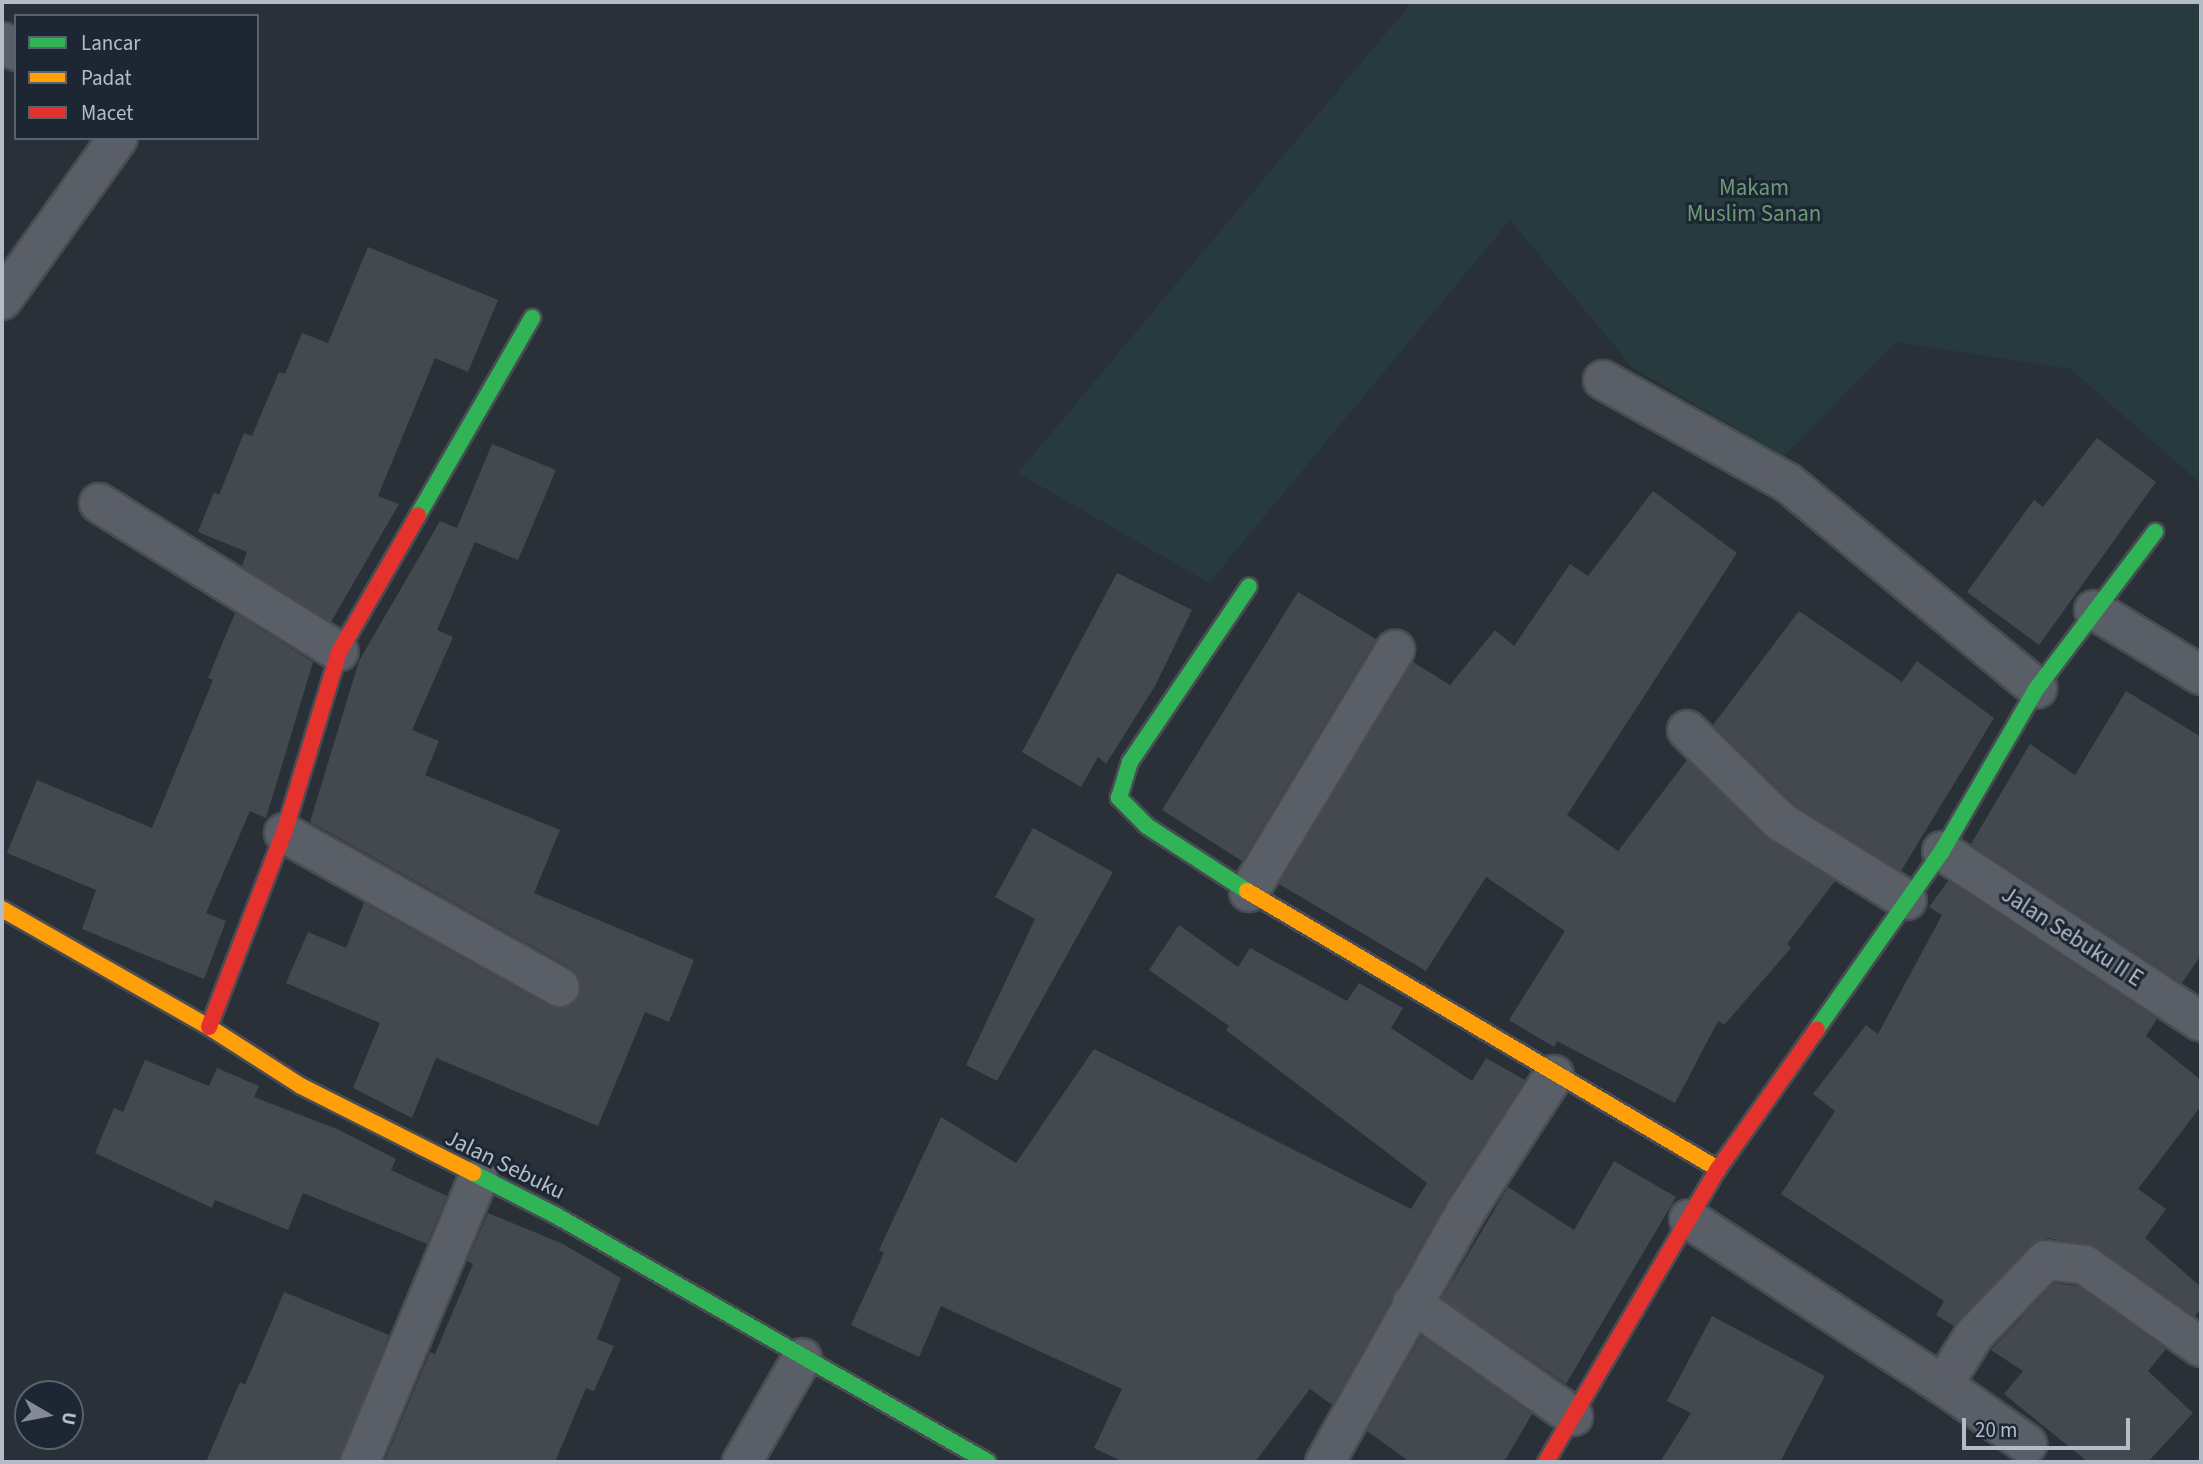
<!DOCTYPE html>
<style>
body{margin:0}
#map{position:relative;width:2203px;height:1464px;overflow:hidden;background:#2a3038;font-family:"Source Sans 3",sans-serif}
div>[style]{position:absolute}
[style*='--x']{left:calc(var(--x)*1px);top:calc(var(--y)*1px);width:calc(var(--w)*1px);rotate:calc(var(--a)*1deg)}
.green>*{inset:0;background:#273a3e}
.building>*{inset:0;background:#444950}
.roads{filter:drop-shadow(2px 0 #484c53) drop-shadow(-2px 0 #484c53) drop-shadow(0 2px #484c53) drop-shadow(0 -2px #484c53)}
.street>*{height:38px;margin:-19px;padding:0 19px;transform-origin:19px;border-radius:19px;background:#5a5e66}
.fast>*{height:16px;margin:-8px;padding:0 8px;transform-origin:8px;border-radius:8px;background:#30b455}
.slow>*{height:16px;margin:-8px;padding:0 8px;transform-origin:8px;border-radius:8px;background:#ff9f0a}
.jam>*{height:16px;margin:-8px;padding:0 8px;transform-origin:8px;border-radius:8px;background:#e5322d}
span{translate:-50% -50%;white-space:nowrap;text-align:center;line-height:1.15;-webkit-text-stroke:6px #1d2633;paint-order:stroke}
.park-label{font-size:23px;color:#6b9a76}
.street-label{font-size:23px;color:#b4bcc9}
.frame{position:absolute;inset:0;border:4px solid #b4bcc9;pointer-events:none}
.legend{position:absolute;left:14px;top:14px;width:245px;height:126px;box-sizing:border-box;background:#1d2633;border:2px solid #59626f;margin:0;padding:9px 12px;list-style:none;font-size:21px;color:#b4bcc9}
.legend li{display:flex;align-items:center;gap:14px;height:35px}
.legend b{width:35px;border:2px solid #59626f}
.north{position:absolute;left:14px;top:1380px;width:70px;height:70px;box-sizing:border-box;background:#1d2633;border:2px solid #59626f;border-radius:50%;rotate:100deg;font-size:19px;font-weight:700;line-height:28px;text-align:center;color:#b4bcc9}
.north::after{content:'';display:block;margin:auto;width:24px;height:32px;background:#848b96;clip-path:polygon(50% 0,100% 100%,50% 72%,0 100%)}
.scale{position:absolute;left:1962px;top:1418px;width:168px;height:32px;box-sizing:border-box;border:4px solid #b4bcc9;border-top:0;padding-left:9px;font-size:21px;line-height:24px;white-space:nowrap;color:#b4bcc9;-webkit-text-stroke:5px #1d2633;paint-order:stroke}
</style>
<div id="map">
<div class="green">
<i style="clip-path:polygon(1412px 2px,2201px 2px,2201px 484px,2071px 369px,1896px 342px,1784px 456px,1633px 368px,1510px 220px,1209px 583px,1018px 473px)"></i>
</div>
<div class="building">
<i style="clip-path:polygon(368px 247px,498px 300px,468px 372px,435px 358px,378px 496px,399px 504px,331px 622px,242px 566px,247px 552px,198px 532px,214px 492px,219px 495px,244px 433px,252px 436px,279px 372px,285px 374px,302px 333px,328px 343px)"></i>
<i style="clip-path:polygon(2097px 438px,2156px 482px,2039px 645px,1967px 592px,2034px 500px,2043px 507px)"></i>
<i style="clip-path:polygon(492px 444px,556px 470px,518px 560px,475px 542px,437px 630px,453px 637px,412px 730px,439px 741px,425px 775px,560px 830px,534px 893px,694px 960px,669px 1022px,645px 1012px,598px 1126px,436px 1058px,412px 1118px,353px 1088px,380px 1023px,286px 983px,308px 932px,346px 948px,364px 903px,549px 1006px,571px 1006px,579px 997px,579px 976px,571px 968px,310px 822px,359px 661px,440px 521px,457px 528px)"></i>
<i style="clip-path:polygon(1653px 491px,1737px 553px,1567px 815px,1618px 851px,1687px 760px,1766px 838px,1835px 881px,1787px 944px,1791px 948px,1724px 1025px,1718px 1021px,1675px 1103px,1557px 1041px,1554px 1047px,1509px 1020px,1565px 931px,1486px 877px,1426px 971px,1279px 884px,1413px 662px,1450px 685px,1495px 630px,1514px 646px,1570px 564px,1588px 576px)"></i>
<i style="clip-path:polygon(1117px 573px,1192px 610px,1155px 686px,1106px 764px,1098px 757px,1081px 787px,1022px 752px)"></i>
<i style="clip-path:polygon(1298px 592px,1376px 639px,1242px 861px,1162px 810px)"></i>
<i style="clip-path:polygon(1799px 611px,1902px 682px,1917px 661px,1994px 718px,1901px 871px,1795px 805px,1713px 725px)"></i>
<i style="clip-path:polygon(235px 613px,313px 662px,266px 818px,250px 811px,206px 913px,226px 921px,204px 979px,82px 929px,96px 890px,7px 853px,37px 780px,152px 828px,213px 680px,208px 678px)"></i>
<i style="clip-path:polygon(2126px 691px,2201px 737px,2201px 955px,2182px 983px,1971px 844px,2030px 744px,2075px 775px)"></i>
<i style="clip-path:polygon(1033px 828px,1113px 872px,997px 1081px,966px 1065px,1035px 919px,995px 897px)"></i>
<i style="clip-path:polygon(1948px 881px,2157px 1019px,2146px 1036px,2201px 1080px,2201px 1106px,2138px 1189px,2166px 1209px,2145px 1238px,2201px 1287px,2201px 1308px,2195px 1316px,2097px 1247px,2048px 1238px,2030px 1245px,1954px 1326px,1936px 1315px,1944px 1301px,1781px 1194px,1835px 1111px,1813px 1094px,1866px 1025px,1878px 1034px,1942px 915px,1929px 907px)"></i>
<i style="clip-path:polygon(1179px 925px,1238px 967px,1250px 948px,1347px 1001px,1359px 983px,1403px 1008px,1391px 1028px,1472px 1081px,1486px 1058px,1525px 1080px,1447px 1200px,1332px 1405px,1310px 1389px,1255px 1462px,1123px 1462px,1094px 1448px,1122px 1389px,941px 1306px,919px 1357px,851px 1325px,884px 1253px,879px 1250px,941px 1117px,1016px 1163px,1094px 1049px,1411px 1209px,1427px 1183px,1226px 1030px,1229px 1026px,1149px 970px)"></i>
<i style="clip-path:polygon(145px 1060px,209px 1086px,217px 1068px,259px 1086px,254px 1097px,337px 1129px,396px 1159px,391px 1170px,447px 1196px,427px 1244px,303px 1193px,288px 1230px,215px 1200px,212px 1208px,95px 1153px,114px 1108px,123px 1112px)"></i>
<i style="clip-path:polygon(1614px 1161px,1676px 1197px,1566px 1384px,1442px 1298px,1508px 1187px,1574px 1230px)"></i>
<i style="clip-path:polygon(488px 1213px,563px 1244px,621px 1278px,597px 1339px,614px 1346px,594px 1391px,586px 1388px,555px 1462px,384px 1462px,430px 1352px,435px 1354px,473px 1264px,467px 1261px)"></i>
<i style="clip-path:polygon(2054px 1283px,2077px 1286px,2166px 1349px,2148px 1371px,2193px 1413px,2148px 1462px,2088px 1462px,2004px 1394px,2023px 1371px,1991px 1350px)"></i>
<i style="clip-path:polygon(284px 1292px,389px 1335px,339px 1462px,206px 1462px,240px 1382px,245px 1385px)"></i>
<i style="clip-path:polygon(1712px 1316px,1825px 1376px,1780px 1462px,1660px 1462px,1691px 1413px,1667px 1401px)"></i>
<i style="clip-path:polygon(1421px 1336px,1532px 1414px,1504px 1462px,1410px 1462px,1367px 1431px)"></i>
</div>
<div class="roads">
<div class="street">
<i style="--x:2;--y:42;--w:17;--a:33"></i>
<i style="--x:2;--y:300;--w:199;--a:-54.4"></i>
<i style="--x:1603;--y:380;--w:212;--a:29.1"></i>
<i style="--x:1788;--y:483;--w:323;--a:39.5"></i>
<i style="--x:99;--y:503;--w:282;--a:31.8"></i>
<i style="--x:2094;--y:610;--w:125;--a:31.3"></i>
<i style="--x:1687;--y:730;--w:132;--a:44.4"></i>
<i style="--x:1781;--y:822;--w:148;--a:31.8"></i>
<i style="--x:284;--y:833;--w:316;--a:29.2"></i>
<i style="--x:1942;--y:851;--w:310;--a:33.4"></i>
<i style="--x:1249;--y:892;--w:283;--a:-58.9"></i>
<i style="--x:1689;--y:1219;--w:303;--a:33.2"></i>
<i style="--x:1943;--y:1385;--w:59;--a:-58.2"></i>
<i style="--x:1974;--y:1335;--w:104;--a:-46.2"></i>
<i style="--x:2046;--y:1260;--w:39;--a:7"></i>
<i style="--x:2085;--y:1265;--w:142;--a:35.3"></i>
<i style="--x:1412;--y:1303;--w:197;--a:35.1"></i>
<i style="--x:1943;--y:1385;--w:103;--a:35.1"></i>
<i style="--x:360;--y:1462;--w:307;--a:-67.4"></i>
<i style="--x:742;--y:1462;--w:120;--a:-60"></i>
<i style="--x:1325;--y:1462;--w:288;--a:-60.7"></i>
<i style="--x:1466;--y:1211;--w:162;--a:-57.1"></i>
</div>
<div class="fast">
<i style="--x:418;--y:515;--w:228;--a:-59.9"></i>
<i style="--x:1247;--y:891;--w:119;--a:-147"></i>
<i style="--x:1147;--y:826;--w:40;--a:-135"></i>
<i style="--x:1119;--y:798;--w:38;--a:-73"></i>
<i style="--x:1130;--y:762;--w:212;--a:-55.9"></i>
<i style="--x:1817;--y:1029;--w:218;--a:-54.9"></i>
<i style="--x:1942;--y:851;--w:189;--a:-59.8"></i>
<i style="--x:2037;--y:688;--w:196;--a:-52.9"></i>
<i style="--x:473;--y:1173;--w:92;--a:27.1"></i>
<i style="--x:555;--y:1215;--w:498;--a:29.7"></i>
</div>
<div class="slow">
<i style="--x:1247;--y:891;--w:547;--a:30.55"></i>
<i style="--x:2;--y:909;--w:238;--a:29.7"></i>
<i style="--x:209;--y:1027;--w:109;--a:32.7"></i>
<i style="--x:301;--y:1086;--w:193;--a:26.8"></i>
</div>
<div class="jam">
<i style="--x:209;--y:1027;--w:208;--a:-68.9"></i>
<i style="--x:284;--y:833;--w:189;--a:-73.1"></i>
<i style="--x:339;--y:652;--w:158;--a:-60"></i>
<i style="--x:1546;--y:1462;--w:340;--a:-59.6"></i>
<i style="--x:1718;--y:1169;--w:171;--a:-54.7"></i>
</div>
</div>
<div class="park-label">
<span style="left:1754px;top:201px">Makam<br>Muslim Sanan</span>
</div>
<div class="street-label">
<span style="left:2072px;top:937px;rotate:33deg">Jalan Sebuku II E</span>
<span style="left:505px;top:1165px;rotate:26deg">Jalan Sebuku</span>
</div>
<div class="frame"></div>
<ul class="legend">
<li><b style="height:9px;background:#30b455"></b>Lancar</li>
<li><b style="height:9px;background:#ff9f0a"></b>Padat</li>
<li><b style="height:9px;background:#e5322d"></b>Macet</li>
</ul>
<div class="north">U</div>
<div class="scale">20 m</div>
</div>
